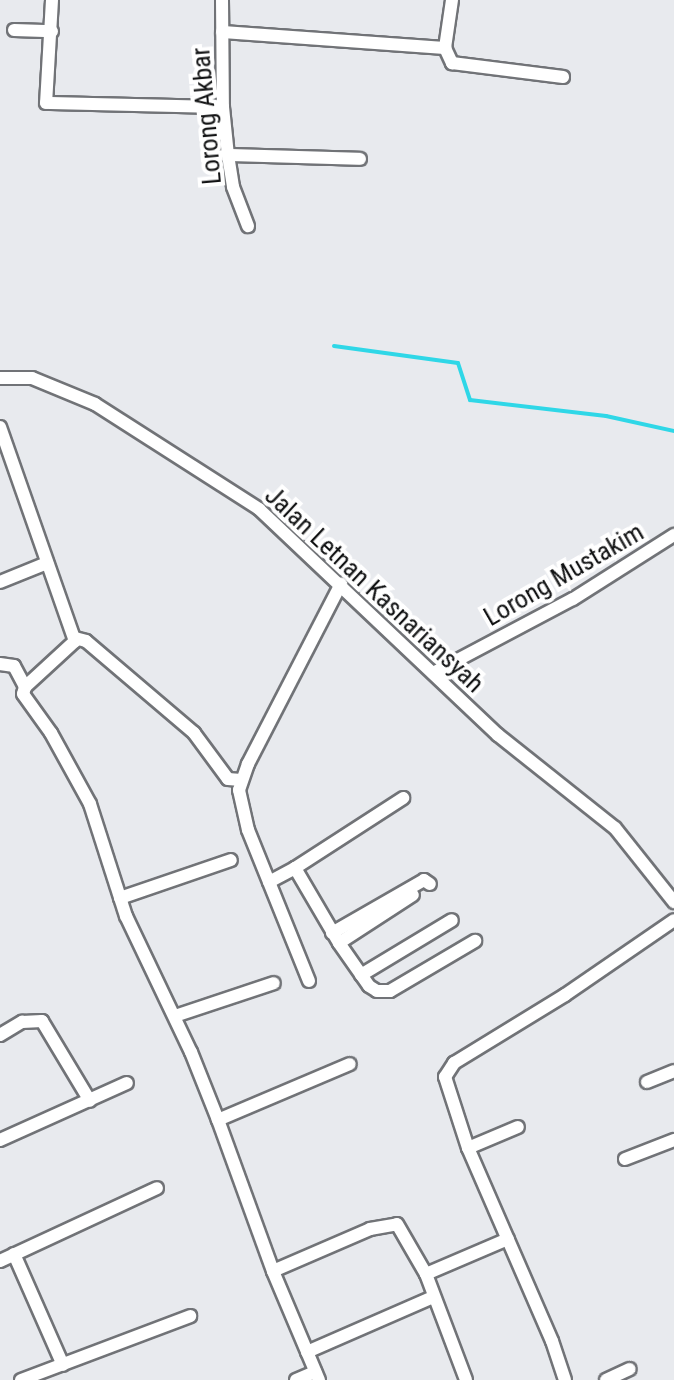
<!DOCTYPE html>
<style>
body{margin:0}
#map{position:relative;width:674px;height:1380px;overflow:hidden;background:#e8eaee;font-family:"Roboto Condensed",sans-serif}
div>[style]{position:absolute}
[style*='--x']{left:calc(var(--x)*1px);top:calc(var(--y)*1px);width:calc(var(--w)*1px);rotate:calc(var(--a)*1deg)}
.stream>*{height:4px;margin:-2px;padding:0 2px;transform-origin:2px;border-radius:2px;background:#2fd7e7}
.roads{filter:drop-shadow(2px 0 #717377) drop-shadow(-2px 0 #717377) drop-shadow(0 2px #717377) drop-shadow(0 -2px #717377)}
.minor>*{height:12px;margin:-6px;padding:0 6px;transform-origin:6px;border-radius:6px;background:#fff}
span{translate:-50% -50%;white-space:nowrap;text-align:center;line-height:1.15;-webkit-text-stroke:8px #fff;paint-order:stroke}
.street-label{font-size:26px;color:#111213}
</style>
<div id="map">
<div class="stream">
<i style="--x:334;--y:346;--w:125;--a:7.8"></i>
<i style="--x:458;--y:363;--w:39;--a:72"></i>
<i style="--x:470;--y:400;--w:137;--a:6.7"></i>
<i style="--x:606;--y:416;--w:70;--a:12.4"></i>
</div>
<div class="roads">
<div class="minor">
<i style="--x:52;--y:0;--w:103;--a:93.3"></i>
<i style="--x:46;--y:103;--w:177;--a:1.3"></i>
<i style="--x:222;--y:0;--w:107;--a:89.5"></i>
<i style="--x:223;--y:107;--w:48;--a:84.1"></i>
<i style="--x:228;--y:155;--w:32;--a:81"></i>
<i style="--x:233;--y:187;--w:42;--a:69"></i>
<i style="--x:452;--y:0;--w:49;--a:98.3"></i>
<i style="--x:445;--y:48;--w:17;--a:65"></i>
<i style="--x:452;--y:63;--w:112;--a:7.2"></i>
<i style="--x:14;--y:30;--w:38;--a:2"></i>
<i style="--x:222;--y:32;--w:224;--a:4.1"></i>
<i style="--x:228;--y:155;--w:132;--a:1.7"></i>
<i style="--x:0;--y:378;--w:32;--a:0"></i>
<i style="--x:32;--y:378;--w:68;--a:22.4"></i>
<i style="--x:95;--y:404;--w:195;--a:32.6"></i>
<i style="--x:259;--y:509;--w:329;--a:43.4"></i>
<i style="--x:498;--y:735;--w:149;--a:38.5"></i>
<i style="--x:615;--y:828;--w:95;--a:51.4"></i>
<i style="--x:0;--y:427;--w:227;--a:70.7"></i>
<i style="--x:75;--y:641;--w:68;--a:137.4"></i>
<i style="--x:25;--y:687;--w:7;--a:106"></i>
<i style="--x:23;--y:694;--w:48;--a:54.3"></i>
<i style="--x:51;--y:733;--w:81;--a:61.2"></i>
<i style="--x:90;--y:804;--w:118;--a:72.2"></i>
<i style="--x:126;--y:916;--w:151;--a:64.5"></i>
<i style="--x:191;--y:1052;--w:73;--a:68.3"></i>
<i style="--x:0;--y:582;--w:51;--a:-22"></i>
<i style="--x:75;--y:638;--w:11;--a:15"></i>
<i style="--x:86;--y:641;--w:142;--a:40.4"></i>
<i style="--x:194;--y:733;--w:57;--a:53.5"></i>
<i style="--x:228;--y:779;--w:13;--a:4"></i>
<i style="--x:0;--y:664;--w:14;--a:8"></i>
<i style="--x:14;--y:666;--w:24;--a:62"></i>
<i style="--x:433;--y:673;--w:158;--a:-27.9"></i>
<i style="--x:573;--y:599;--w:120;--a:-32.4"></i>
<i style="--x:295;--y:868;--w:129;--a:-32.9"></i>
<i style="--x:269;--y:882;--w:30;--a:-28"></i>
<i style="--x:295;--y:868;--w:87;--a:59.6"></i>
<i style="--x:339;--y:943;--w:52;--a:55.1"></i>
<i style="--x:369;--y:986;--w:9;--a:32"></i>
<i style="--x:377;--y:991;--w:13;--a:0"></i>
<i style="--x:390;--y:991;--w:99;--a:-30.5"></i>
<i style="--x:120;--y:898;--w:117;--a:-18.9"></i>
<i style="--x:332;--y:933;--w:106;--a:-29.9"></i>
<i style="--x:424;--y:880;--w:7;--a:34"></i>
<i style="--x:339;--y:943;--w:88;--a:-33"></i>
<i style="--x:361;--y:975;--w:106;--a:-31.1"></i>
<i style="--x:309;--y:981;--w:163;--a:-112"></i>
<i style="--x:248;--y:830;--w:41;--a:-102.7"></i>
<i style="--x:239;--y:790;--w:28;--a:-71"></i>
<i style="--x:248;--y:764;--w:203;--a:-62.7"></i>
<i style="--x:175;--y:1016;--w:104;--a:-18.4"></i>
<i style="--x:0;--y:1035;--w:26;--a:-31"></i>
<i style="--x:22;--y:1022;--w:20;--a:-3"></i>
<i style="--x:42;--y:1021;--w:93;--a:59"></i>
<i style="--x:647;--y:1082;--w:29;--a:-22"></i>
<i style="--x:0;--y:1140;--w:139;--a:-24.2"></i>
<i style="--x:468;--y:1148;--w:54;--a:-22.8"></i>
<i style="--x:625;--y:1159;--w:53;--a:-21.2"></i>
<i style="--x:14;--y:1254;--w:121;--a:66.2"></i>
<i style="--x:0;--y:1261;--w:173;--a:-24.9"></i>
<i style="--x:273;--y:1271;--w:106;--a:-23.4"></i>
<i style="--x:370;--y:1229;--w:27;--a:-10"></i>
<i style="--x:397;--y:1224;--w:58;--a:59.9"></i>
<i style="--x:426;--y:1274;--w:113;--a:69.3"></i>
<i style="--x:426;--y:1274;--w:89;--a:-23.1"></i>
<i style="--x:307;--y:1352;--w:137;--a:-23.6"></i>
<i style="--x:21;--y:1380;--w:181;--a:-20.7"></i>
<i style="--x:296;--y:1380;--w:21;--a:-23"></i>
<i style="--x:319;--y:1380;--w:118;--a:-112.9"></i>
<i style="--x:273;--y:1271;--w:161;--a:-110"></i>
<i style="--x:218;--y:1120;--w:143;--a:-23"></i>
<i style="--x:565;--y:1380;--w:41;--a:-108.4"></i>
<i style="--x:552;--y:1341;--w:210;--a:-113.5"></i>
<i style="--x:468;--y:1148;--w:75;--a:-107.9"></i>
<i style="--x:445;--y:1077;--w:17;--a:-57"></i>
<i style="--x:454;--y:1063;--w:130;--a:-31.5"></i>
<i style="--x:565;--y:995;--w:132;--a:-34.5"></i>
<i style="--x:606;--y:1380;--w:26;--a:-25"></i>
</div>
</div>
<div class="street-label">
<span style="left:207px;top:116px;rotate:-95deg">Lorong Akbar</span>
<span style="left:564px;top:575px;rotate:-30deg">Lorong Mustakim</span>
<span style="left:374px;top:590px;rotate:43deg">Jalan Letnan Kasnariansyah</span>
</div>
</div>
